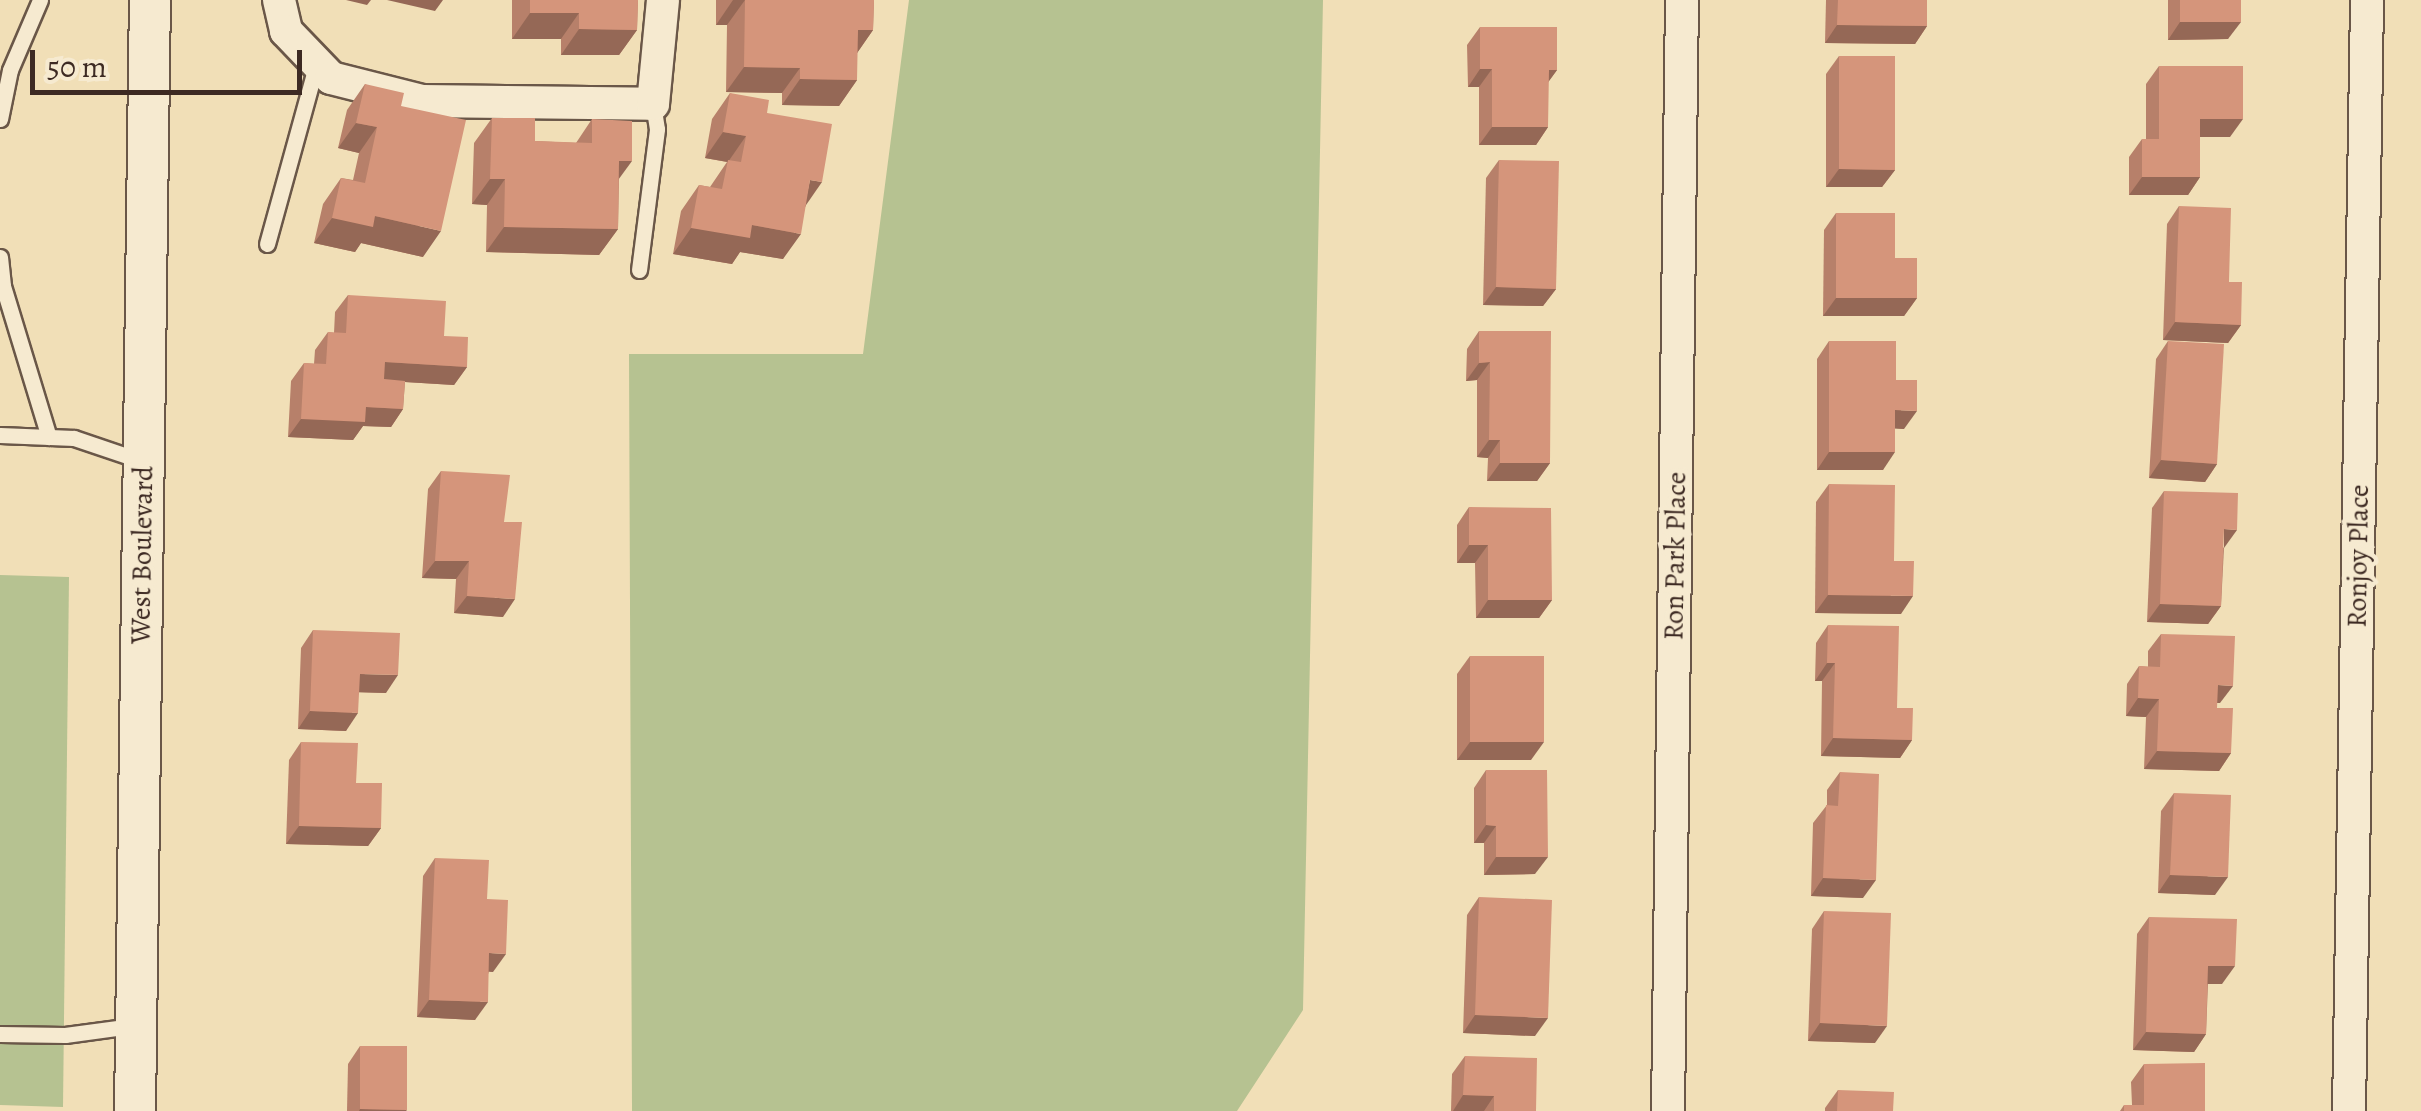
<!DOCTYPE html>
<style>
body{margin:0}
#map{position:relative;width:2421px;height:1111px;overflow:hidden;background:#f1dfb7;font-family:Alegreya,serif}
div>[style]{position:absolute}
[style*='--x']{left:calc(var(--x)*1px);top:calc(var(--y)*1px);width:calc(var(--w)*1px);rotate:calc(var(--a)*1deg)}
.green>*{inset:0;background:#b6c291}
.roads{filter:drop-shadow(2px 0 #6a5748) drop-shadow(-2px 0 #6a5748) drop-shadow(0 2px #6a5748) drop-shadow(0 -2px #6a5748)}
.service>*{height:15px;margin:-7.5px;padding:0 7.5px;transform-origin:7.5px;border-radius:7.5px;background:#f6ead0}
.minor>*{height:32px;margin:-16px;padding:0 16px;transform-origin:16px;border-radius:16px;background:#f6ead0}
.tertiary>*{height:40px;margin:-20px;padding:0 20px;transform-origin:20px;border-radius:20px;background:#f6ead0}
.wall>*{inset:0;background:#b7806a}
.shaded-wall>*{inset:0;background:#956856}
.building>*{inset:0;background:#d5957b}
span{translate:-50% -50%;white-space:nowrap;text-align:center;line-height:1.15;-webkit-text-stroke:9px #f6ead0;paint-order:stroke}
.street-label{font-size:28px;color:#3d2a23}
.scale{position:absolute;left:30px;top:50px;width:272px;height:45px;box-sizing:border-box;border:5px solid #3d2a23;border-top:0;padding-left:12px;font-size:30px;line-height:35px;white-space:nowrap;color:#3d2a23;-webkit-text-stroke:8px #f6ead0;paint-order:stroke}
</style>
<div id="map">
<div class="green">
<i style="clip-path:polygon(909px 0,1323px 0,1303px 1010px,1237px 1111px,632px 1111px,629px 354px,863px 354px)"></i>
<i style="clip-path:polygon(0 575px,69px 577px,63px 1107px,0 1105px)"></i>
</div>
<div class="roads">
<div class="service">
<i style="--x:0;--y:119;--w:50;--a:-78.5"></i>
<i style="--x:10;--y:70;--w:76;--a:-66.8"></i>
<i style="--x:267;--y:244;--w:188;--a:-74.6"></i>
<i style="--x:0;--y:257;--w:29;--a:84"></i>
<i style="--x:3;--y:286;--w:158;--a:73.1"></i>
<i style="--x:639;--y:270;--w:142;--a:-82.7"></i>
<i style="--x:657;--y:129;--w:25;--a:-99"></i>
<i style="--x:0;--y:435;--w:74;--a:2.3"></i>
<i style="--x:74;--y:438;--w:72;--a:18.7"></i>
<i style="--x:0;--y:1034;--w:65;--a:0.9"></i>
<i style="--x:65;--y:1035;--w:68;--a:-7.7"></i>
</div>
<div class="minor">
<i style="--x:279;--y:0;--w:32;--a:77"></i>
<i style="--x:286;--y:31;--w:65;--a:46.2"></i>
<i style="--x:331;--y:78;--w:94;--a:14.2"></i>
<i style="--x:422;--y:101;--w:231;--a:0.7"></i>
<i style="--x:653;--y:104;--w:104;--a:-84.5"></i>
<i style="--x:1668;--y:1111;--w:1111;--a:-89.28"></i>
<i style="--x:2349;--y:1111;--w:1111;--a:-89.07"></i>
</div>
<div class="tertiary">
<i style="--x:135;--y:1111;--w:1111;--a:-89.23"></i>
</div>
</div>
<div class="wall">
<i style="clip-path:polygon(512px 0,638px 0,637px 30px,619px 55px,561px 55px,561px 39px,512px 39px)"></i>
<i style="clip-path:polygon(716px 0,874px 0,873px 30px,857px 53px,857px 80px,839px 106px,782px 105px,782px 93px,726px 92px,727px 25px,716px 25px)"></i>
<i style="clip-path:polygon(1826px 0,1927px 0,1927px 26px,1915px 44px,1825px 43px)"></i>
<i style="clip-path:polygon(2168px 0,2241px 0,2228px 39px,2168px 40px)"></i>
<i style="clip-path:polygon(1480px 27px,1557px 70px,1548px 82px,1548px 127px,1536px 145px,1479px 145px,1479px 87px,1468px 87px,1467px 45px)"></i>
<i style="clip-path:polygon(1839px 56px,1895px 170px,1882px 187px,1826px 187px,1826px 74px)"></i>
<i style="clip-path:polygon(2159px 66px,2230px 137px,2200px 137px,2200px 177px,2188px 195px,2129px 195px,2129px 157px,2142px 139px,2146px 139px,2146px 84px)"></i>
<i style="clip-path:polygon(365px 84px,401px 106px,423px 257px,361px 243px,355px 252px,314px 243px,323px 204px,341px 178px,353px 180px,359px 153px,338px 148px,347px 110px)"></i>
<i style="clip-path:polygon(730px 93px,767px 113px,806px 205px,783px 259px,740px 252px,732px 264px,673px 254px,681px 211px,699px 185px,710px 187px,727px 162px,705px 158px,712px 119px)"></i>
<i style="clip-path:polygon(492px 118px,535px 141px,576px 143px,592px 119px,619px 179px,618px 229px,599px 255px,486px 252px,487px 205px,472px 204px,474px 143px)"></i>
<i style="clip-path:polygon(1499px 160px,1556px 289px,1543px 306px,1483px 305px,1486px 178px)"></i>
<i style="clip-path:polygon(2179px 206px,2229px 282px,2241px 325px,2228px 343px,2163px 340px,2167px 224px)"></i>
<i style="clip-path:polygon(1836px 213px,1895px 258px,1917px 298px,1904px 316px,1823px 316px,1824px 230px)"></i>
<i style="clip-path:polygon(348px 295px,444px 336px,467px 367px,454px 385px,405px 382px,403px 409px,391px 427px,363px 426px,353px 440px,288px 437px,291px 381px,304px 363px,314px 364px,315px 350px,328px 332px,334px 333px,335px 312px)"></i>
<i style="clip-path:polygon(1479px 331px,1550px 463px,1537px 481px,1487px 481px,1488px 458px,1477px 457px,1477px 380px,1466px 381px,1467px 349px)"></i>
<i style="clip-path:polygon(1829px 341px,1896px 380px,1904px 429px,1895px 428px,1883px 470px,1817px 470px,1817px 359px)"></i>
<i style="clip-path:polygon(2168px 341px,2217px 464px,2205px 482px,2149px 478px,2156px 359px)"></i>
<i style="clip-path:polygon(441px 471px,503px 617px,454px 613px,456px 579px,422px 578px,428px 489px)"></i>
<i style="clip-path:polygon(1829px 484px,1901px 614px,1815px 613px,1816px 502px)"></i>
<i style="clip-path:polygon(2164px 491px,2224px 548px,2221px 606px,2208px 624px,2147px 622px,2152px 508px)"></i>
<i style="clip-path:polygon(1469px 507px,1552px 600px,1539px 618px,1476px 618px,1475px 563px,1457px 563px,1457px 525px)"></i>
<i style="clip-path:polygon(1828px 625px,1897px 708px,1912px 740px,1900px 758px,1821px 756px,1822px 681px,1815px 681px,1816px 643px)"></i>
<i style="clip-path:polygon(313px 630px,386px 693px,359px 692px,346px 731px,298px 729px,301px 648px)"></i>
<i style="clip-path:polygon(2161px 634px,2220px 703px,2217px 703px,2217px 708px,2231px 753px,2219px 771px,2144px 769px,2146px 717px,2126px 716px,2127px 684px,2139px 666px,2148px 667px,2148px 651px)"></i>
<i style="clip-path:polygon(1470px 656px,1531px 760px,1457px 760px,1457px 674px)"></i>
<i style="clip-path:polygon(301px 742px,356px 783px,381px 828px,368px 846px,286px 844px,289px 760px)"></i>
<i style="clip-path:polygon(1486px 770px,1535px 874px,1484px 875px,1484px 843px,1474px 843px,1474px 788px)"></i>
<i style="clip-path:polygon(1840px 772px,1863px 898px,1811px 896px,1813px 823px,1827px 805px,1827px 790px)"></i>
<i style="clip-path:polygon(2174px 793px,2215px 895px,2158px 893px,2161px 811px)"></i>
<i style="clip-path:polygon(435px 858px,487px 899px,493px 972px,489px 971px,475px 1020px,417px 1017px,423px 876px)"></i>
<i style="clip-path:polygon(1479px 897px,1535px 1036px,1463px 1033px,1467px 915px)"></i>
<i style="clip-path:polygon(1824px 911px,1875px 1043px,1808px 1041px,1812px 929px)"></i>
<i style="clip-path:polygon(2149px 917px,2222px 984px,2208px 984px,2206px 1034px,2194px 1052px,2133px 1050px,2137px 934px)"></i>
<i style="clip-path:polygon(360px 1046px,406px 1111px,347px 1111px,348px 1064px)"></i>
<i style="clip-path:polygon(1465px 1056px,1536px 1111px,1451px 1111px,1452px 1074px)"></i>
<i style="clip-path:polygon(2144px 1064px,2205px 1111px,2120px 1111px,2124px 1105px,2132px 1105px,2131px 1082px)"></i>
<i style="clip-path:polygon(1838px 1090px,1893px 1111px,1825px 1111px,1825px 1108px)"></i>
</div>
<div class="shaded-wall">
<i style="clip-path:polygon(346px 0,371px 0,367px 5px)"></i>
<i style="clip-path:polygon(387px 0,443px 0,435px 11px)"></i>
<i style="clip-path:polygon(733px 0,745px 0,727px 25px,716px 25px)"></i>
<i style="clip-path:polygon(530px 13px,579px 13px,561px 39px,512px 39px)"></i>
<i style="clip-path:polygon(2180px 22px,2241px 22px,2228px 39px,2168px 40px)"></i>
<i style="clip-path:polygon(1837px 25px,1927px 26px,1915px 44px,1825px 43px)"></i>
<i style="clip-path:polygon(579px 29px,637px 30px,619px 55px,561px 55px)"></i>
<i style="clip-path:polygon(858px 30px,873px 30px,855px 56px)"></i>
<i style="clip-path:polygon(744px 67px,800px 68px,782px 93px,726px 92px)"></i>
<i style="clip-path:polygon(1480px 69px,1492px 69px,1479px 87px,1468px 87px)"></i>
<i style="clip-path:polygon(1549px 70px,1557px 70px,1544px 88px)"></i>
<i style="clip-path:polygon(800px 79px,857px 80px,839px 106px,782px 105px)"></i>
<i style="clip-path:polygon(2200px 119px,2243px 119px,2230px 137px,2187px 137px)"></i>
<i style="clip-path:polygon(356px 123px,377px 127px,359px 153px,338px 148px)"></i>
<i style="clip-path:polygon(1492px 127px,1548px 127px,1536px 145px,1479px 145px)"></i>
<i style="clip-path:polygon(723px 132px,746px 136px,728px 162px,705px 158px)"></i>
<i style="clip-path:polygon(619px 161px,632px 161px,613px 187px)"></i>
<i style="clip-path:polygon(1839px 169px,1895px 170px,1882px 187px,1826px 187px)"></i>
<i style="clip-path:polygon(2142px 177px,2200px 177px,2188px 195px,2129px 195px)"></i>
<i style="clip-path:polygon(490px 179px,505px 179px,487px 205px,472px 204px)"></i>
<i style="clip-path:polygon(810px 180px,822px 182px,804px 208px)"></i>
<i style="clip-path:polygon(375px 216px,441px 231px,423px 257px,361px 243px,355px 252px,314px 243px,332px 218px)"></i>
<i style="clip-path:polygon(752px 225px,801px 234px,783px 259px,740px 252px,732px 264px,673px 254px,691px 228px)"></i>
<i style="clip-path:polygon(504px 227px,618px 229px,599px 255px,486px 252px)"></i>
<i style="clip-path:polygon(1496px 287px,1556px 289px,1543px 306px,1483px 305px)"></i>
<i style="clip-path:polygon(1836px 298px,1917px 298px,1904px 316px,1823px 316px)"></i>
<i style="clip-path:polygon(2175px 322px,2241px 325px,2228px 343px,2163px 340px)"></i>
<i style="clip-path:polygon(385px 362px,467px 367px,454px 385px,372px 380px)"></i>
<i style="clip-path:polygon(1490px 362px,1477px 380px,1466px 381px,1479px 363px)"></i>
<i style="clip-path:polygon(366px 407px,403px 409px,391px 427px,363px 426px,353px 440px,288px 437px,301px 419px)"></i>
<i style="clip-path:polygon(1895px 410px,1917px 411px,1904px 429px,1883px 428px)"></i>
<i style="clip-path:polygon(1489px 440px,1500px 440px,1488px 458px,1477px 457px)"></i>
<i style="clip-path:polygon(1829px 452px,1895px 452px,1883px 470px,1817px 470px)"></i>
<i style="clip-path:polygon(2161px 460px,2217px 464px,2205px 482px,2149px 478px)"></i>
<i style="clip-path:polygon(1500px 463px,1550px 463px,1537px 481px,1487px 481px)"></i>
<i style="clip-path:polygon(2224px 529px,2237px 530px,2224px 548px)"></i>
<i style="clip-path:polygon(1469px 545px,1488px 545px,1475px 563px,1457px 563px)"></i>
<i style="clip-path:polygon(435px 561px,469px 561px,456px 579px,422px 578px)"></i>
<i style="clip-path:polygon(1828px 595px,1913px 596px,1901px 614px,1815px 613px)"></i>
<i style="clip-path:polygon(467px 596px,515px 599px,503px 617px,454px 613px)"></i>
<i style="clip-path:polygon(1488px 600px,1552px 600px,1539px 618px,1476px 618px)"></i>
<i style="clip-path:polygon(2160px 604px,2221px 606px,2208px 624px,2147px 622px)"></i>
<i style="clip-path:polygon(1827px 663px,1835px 663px,1822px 681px,1815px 681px)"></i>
<i style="clip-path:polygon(360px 674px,398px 675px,386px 693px,347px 692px)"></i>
<i style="clip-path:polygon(2218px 685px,2233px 686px,2220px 703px,2205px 703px)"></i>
<i style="clip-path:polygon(2138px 698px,2159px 699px,2146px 717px,2126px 716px)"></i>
<i style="clip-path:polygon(310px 711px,358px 713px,346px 731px,298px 729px)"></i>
<i style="clip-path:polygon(1833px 738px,1912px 740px,1900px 758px,1821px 756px)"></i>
<i style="clip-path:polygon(1470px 742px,1544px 742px,1531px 760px,1457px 760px)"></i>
<i style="clip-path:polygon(2157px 751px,2231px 753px,2219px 771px,2144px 769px)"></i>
<i style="clip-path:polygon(1486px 825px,1496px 826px,1484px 843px,1474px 843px)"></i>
<i style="clip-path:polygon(299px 826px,381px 828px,368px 846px,286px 844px)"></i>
<i style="clip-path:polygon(1496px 857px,1548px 857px,1535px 874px,1484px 875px)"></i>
<i style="clip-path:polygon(2170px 875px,2228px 877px,2215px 895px,2158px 893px)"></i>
<i style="clip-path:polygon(1823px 878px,1876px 880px,1863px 898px,1811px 896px)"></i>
<i style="clip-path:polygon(489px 953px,506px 954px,493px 972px,477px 971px)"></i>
<i style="clip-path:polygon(2208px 966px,2235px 966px,2222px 984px,2196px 984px)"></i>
<i style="clip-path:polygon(429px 1000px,488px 1002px,475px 1020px,417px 1017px)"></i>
<i style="clip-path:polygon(1475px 1015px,1548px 1018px,1535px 1036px,1463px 1033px)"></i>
<i style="clip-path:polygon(1820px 1023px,1887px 1026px,1875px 1043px,1808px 1041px)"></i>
<i style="clip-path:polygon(2146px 1032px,2206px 1034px,2194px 1052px,2133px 1050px)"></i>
<i style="clip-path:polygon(1463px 1095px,1494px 1096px,1484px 1111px,1453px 1111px)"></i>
<i style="clip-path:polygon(360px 1109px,407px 1110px,406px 1111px,359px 1111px)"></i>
</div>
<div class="building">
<i style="clip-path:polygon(530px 0,638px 0,637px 30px,579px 29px,579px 13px,530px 13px)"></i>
<i style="clip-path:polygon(745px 0,874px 0,873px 30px,858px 30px,857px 80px,800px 79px,800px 68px,744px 67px)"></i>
<i style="clip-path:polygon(1838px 0,1927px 0,1927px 26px,1837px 25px)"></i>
<i style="clip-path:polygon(2180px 0,2241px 0,2241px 22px,2180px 22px)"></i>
<i style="clip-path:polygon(1480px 27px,1557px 27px,1557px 70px,1549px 70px,1548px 127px,1492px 127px,1492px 69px,1480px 69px)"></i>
<i style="clip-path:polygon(1839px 56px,1895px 56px,1895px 170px,1839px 169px)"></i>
<i style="clip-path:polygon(2159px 66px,2243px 66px,2243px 119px,2200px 119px,2200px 177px,2142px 177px,2142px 139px,2159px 139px)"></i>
<i style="clip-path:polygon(365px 84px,404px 93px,401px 106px,466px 120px,441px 231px,375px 216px,373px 227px,332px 218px,341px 178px,365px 183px,377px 127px,356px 123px)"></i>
<i style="clip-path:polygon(730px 93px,769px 100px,767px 113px,832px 124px,822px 182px,810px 180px,801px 234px,752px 225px,750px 238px,691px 228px,699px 185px,722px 189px,728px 160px,741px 162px,746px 136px,723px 132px)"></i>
<i style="clip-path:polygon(492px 118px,535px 118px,535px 141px,592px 143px,592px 119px,632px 121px,632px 161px,619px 161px,618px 229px,504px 227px,505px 179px,490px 179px)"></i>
<i style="clip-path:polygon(1499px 160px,1559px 161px,1556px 289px,1496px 287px)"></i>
<i style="clip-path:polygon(2179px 206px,2231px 208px,2229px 282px,2242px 282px,2241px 325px,2175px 322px)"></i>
<i style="clip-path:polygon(1836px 213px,1895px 213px,1895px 258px,1917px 258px,1917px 298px,1836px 298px)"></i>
<i style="clip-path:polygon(348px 295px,446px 301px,444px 336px,468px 337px,467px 367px,385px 362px,384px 379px,405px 381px,403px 409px,366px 407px,365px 422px,301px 419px,304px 363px,326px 364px,328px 332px,346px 333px)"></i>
<i style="clip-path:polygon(1479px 331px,1551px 331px,1550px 463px,1500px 463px,1500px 440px,1489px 440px,1490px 362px,1479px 363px)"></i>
<i style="clip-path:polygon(1829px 341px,1896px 341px,1896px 380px,1917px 380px,1917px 411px,1895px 410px,1895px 452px,1829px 452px)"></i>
<i style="clip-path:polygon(2168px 341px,2224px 344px,2217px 464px,2161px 460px)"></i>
<i style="clip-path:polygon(441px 471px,510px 475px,504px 522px,522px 522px,515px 599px,467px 596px,469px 561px,435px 561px)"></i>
<i style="clip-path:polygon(1829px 484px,1895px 485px,1894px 561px,1914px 561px,1913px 596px,1828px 595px)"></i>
<i style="clip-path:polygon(2164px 491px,2238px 493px,2237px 530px,2224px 529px,2221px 606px,2160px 604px)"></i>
<i style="clip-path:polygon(1469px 507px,1551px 508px,1552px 600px,1488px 600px,1488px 545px,1469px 545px)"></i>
<i style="clip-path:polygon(1828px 625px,1899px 626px,1897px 708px,1913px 708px,1912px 740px,1833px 738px,1835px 663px,1827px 663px)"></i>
<i style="clip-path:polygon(313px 630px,400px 633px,398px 675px,360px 674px,358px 713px,310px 711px)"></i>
<i style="clip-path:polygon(2161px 634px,2235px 636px,2233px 686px,2218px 685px,2217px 708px,2233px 708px,2231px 753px,2157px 751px,2159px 699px,2138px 698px,2139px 666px,2160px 667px)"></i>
<i style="clip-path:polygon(1470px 656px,1544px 656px,1544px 742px,1470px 742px)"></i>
<i style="clip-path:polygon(301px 742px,358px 743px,356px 783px,382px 783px,381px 828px,299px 826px)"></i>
<i style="clip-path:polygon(1486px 770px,1547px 770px,1548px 857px,1496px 857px,1496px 826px,1486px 825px)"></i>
<i style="clip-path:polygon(1840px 772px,1879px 774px,1876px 880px,1823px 878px,1826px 805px,1838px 806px)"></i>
<i style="clip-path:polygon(2174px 793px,2231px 795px,2228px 877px,2170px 875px)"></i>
<i style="clip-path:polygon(435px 858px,489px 860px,487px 899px,508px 900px,506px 954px,489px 953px,488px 1002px,429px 1000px)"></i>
<i style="clip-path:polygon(1479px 897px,1552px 900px,1548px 1018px,1475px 1015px)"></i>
<i style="clip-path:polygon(1824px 911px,1891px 913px,1887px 1026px,1820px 1023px)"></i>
<i style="clip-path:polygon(2149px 917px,2237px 919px,2235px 966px,2208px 966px,2206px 1034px,2146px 1032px)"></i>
<i style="clip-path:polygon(360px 1046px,407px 1046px,407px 1110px,360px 1109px)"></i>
<i style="clip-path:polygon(1465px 1056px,1537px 1058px,1536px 1111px,1494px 1111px,1494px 1096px,1463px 1095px)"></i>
<i style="clip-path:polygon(2205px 1063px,2205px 1111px,2124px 1111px,2124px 1105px,2144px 1105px,2144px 1064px)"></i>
<i style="clip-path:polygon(1838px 1090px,1894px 1092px,1893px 1111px,1837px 1111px)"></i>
</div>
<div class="street-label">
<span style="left:142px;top:555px;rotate:-89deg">West Boulevard</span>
<span style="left:1675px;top:556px;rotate:-89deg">Ron Park Place</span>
<span style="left:2358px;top:556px;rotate:-89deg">Ronjoy Place</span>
</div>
<div class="scale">50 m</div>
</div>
